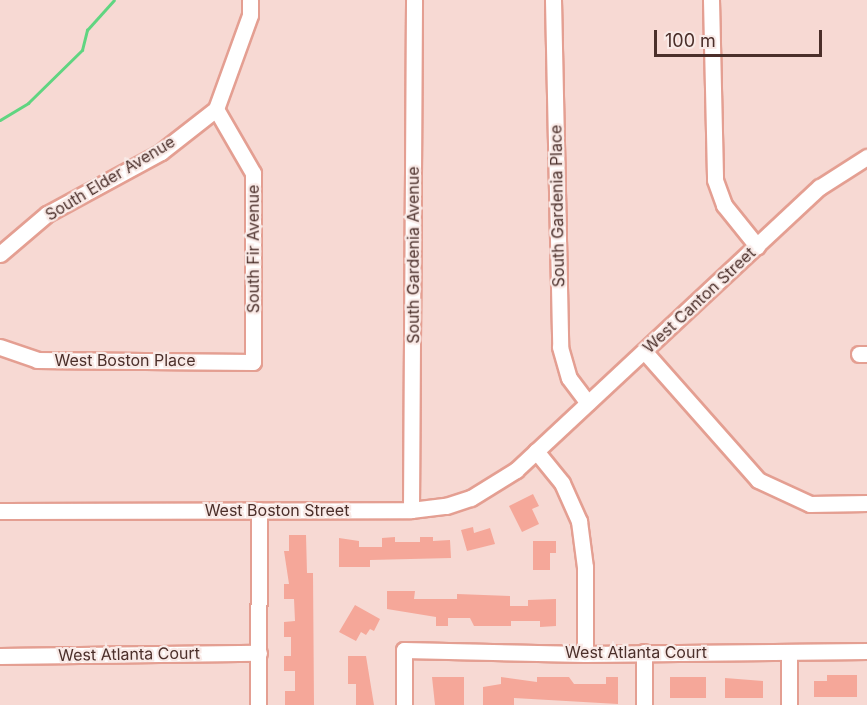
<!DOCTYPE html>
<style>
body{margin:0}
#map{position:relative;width:867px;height:705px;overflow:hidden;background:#f7d9d3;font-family:Inter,sans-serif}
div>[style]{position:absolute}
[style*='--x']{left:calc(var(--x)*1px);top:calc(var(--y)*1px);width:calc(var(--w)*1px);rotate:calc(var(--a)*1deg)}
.stream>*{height:3px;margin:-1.5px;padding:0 1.5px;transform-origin:1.5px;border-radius:1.5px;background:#60d581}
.building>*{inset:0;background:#f5a799}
.roads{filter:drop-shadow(2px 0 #e49f92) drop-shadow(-2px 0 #e49f92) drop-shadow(0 2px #e49f92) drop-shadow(0 -2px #e49f92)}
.minor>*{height:15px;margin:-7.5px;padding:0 7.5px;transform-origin:7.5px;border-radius:7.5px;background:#fff}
span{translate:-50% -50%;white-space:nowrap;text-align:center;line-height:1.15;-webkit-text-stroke:4.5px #f9eae7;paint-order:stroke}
.street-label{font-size:16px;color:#4b2f2a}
.scale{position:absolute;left:654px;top:30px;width:168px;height:27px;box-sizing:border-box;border:3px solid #4b2f2a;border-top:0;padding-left:8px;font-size:18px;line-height:21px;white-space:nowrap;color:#4b2f2a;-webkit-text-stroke:4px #f9eae7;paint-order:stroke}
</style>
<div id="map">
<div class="stream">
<i style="--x:0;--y:120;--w:33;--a:-31"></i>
<i style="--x:28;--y:103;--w:76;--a:-44.5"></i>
<i style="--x:82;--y:50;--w:21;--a:-76"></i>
<i style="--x:87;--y:30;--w:40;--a:-48"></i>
</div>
<div class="building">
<i style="clip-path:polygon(533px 494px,539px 506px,532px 509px,539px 524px,522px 532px,509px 506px)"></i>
<i style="clip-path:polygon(473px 527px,474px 533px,490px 528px,495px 544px,467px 551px,461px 530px)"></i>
<i style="clip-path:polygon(289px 535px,306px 535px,307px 573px,313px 573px,314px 705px,285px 705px,285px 691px,295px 691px,295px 671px,284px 671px,284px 656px,291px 656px,291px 637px,284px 637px,284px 622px,295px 621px,294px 599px,284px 599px,284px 584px,289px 584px,284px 551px,289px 551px)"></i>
<i style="clip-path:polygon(395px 537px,395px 542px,420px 542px,420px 537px,433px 537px,433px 541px,450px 540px,451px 558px,370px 560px,370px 567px,339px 567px,339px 538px,359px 541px,359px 547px,382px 547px,382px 538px)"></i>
<i style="clip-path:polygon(533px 541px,556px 541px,556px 553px,550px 553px,550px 570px,533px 570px)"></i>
<i style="clip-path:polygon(387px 591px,415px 591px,414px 599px,457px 599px,457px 594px,510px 596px,510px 606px,528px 606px,528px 600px,556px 599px,556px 626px,540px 627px,540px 621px,511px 621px,511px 626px,474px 626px,470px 618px,448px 618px,448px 626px,436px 626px,436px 617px,387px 609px)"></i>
<i style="clip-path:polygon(355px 605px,380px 619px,374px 631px,370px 629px,366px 635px,361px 632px,356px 641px,339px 632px)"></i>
<i style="clip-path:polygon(348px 656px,366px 656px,374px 705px,356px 705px,356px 684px,348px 684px)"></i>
<i style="clip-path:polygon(827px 675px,857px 675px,857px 697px,814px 697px,814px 681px,827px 681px)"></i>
<i style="clip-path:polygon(432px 677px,464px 677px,464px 705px,435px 705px)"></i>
<i style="clip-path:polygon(501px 677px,537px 682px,537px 677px,569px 677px,574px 684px,606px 684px,606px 677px,618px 677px,618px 704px,514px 698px,514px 705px,483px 705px,483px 687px,501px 684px)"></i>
<i style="clip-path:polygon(670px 677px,706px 677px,706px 698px,670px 698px)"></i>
<i style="clip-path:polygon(725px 678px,763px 681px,763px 698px,725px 698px)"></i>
</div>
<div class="roads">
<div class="minor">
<i style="--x:553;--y:0;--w:347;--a:88.8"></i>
<i style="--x:560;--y:347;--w:32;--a:74"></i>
<i style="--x:569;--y:378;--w:31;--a:53"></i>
<i style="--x:711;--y:0;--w:180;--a:88.7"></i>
<i style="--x:715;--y:180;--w:27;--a:70"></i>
<i style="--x:724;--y:205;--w:53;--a:51.2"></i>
<i style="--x:0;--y:254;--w:62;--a:-40.4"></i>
<i style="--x:47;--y:214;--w:130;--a:-28.5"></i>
<i style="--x:161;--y:152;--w:70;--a:-38"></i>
<i style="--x:216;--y:109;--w:100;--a:-70.1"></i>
<i style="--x:250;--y:15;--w:15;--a:-90"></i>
<i style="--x:0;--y:347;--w:39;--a:19"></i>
<i style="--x:37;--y:360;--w:216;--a:0.5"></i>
<i style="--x:253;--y:362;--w:189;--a:-90"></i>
<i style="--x:253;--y:173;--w:74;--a:-120"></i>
<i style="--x:644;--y:351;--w:172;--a:48.5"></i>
<i style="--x:758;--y:480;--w:57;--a:24.8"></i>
<i style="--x:810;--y:504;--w:57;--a:-1"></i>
<i style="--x:859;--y:354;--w:8;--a:0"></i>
<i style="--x:536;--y:451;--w:41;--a:50.9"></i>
<i style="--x:562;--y:483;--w:42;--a:65.9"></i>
<i style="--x:579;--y:521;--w:46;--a:82.6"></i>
<i style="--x:585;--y:567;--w:87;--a:90"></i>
<i style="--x:411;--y:510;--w:510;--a:-89.66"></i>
<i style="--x:0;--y:511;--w:411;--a:-0.1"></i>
<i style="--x:411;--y:510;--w:35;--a:-7"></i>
<i style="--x:446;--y:506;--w:26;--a:-18"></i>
<i style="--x:471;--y:498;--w:53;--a:-31.9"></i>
<i style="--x:516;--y:470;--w:415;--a:-43"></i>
<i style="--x:820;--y:187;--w:56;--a:-32.6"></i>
<i style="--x:789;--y:652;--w:53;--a:90"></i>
<i style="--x:0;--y:656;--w:259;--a:-0.7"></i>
<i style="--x:258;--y:705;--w:195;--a:-89.7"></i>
<i style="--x:404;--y:705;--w:55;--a:-90"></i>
<i style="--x:404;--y:650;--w:181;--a:1.3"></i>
<i style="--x:585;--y:654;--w:282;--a:-0.6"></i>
<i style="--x:644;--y:705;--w:53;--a:-90"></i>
</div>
</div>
<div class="street-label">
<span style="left:110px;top:178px;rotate:-31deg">South Elder Avenue</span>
<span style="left:557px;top:206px;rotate:-91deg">South Gardenia Place</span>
<span style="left:253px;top:249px;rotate:-90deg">South Fir Avenue</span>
<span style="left:413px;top:255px;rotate:-90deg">South Gardenia Avenue</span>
<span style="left:699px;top:300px;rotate:-43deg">West Canton Street</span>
<span style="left:125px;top:360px">West Boston Place</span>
<span style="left:277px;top:510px">West Boston Street</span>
<span style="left:636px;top:652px">West Atlanta Court</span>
<span style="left:129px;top:654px;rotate:-1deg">West Atlanta Court</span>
</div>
<div class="scale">100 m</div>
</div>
